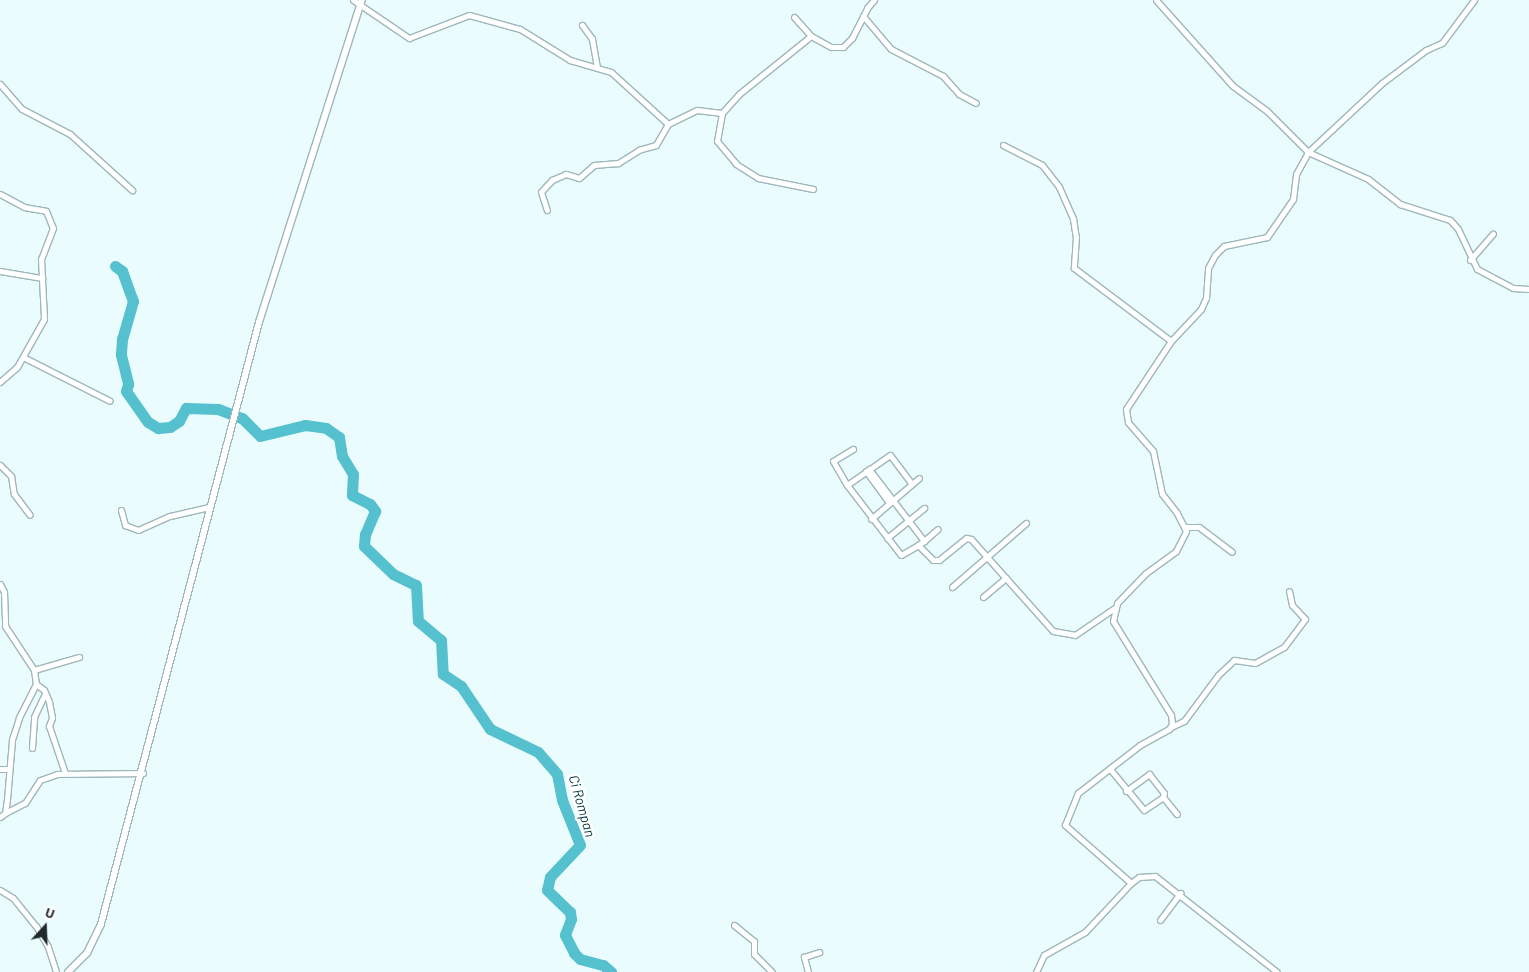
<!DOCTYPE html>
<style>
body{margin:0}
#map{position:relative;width:1529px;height:972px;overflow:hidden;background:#ebfcfe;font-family:Barlow,sans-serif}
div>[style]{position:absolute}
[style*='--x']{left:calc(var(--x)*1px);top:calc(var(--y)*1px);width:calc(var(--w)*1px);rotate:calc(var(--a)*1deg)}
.river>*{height:11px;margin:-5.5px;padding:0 5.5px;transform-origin:5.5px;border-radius:5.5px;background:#55c1ce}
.roads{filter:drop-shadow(1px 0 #9db7ba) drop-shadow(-1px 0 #9db7ba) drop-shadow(0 1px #9db7ba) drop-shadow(0 -1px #9db7ba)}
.minor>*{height:5px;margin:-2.5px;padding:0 2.5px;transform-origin:2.5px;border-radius:2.5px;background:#fff}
.tertiary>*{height:6px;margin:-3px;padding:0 3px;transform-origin:3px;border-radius:3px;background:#fff}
span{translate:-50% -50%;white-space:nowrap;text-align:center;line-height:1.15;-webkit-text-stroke:5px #fff;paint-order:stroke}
.water-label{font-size:14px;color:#04393f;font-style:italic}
.north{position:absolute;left:20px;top:902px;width:50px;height:50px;-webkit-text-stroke:4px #fff;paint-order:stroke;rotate:20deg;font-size:14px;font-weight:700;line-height:20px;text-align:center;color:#1f292b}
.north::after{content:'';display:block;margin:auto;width:18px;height:22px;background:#1f292b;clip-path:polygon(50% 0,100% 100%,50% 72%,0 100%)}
</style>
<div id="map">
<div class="river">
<i style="--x:115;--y:266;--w:9;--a:36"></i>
<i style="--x:122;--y:271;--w:32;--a:70"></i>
<i style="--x:133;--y:301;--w:40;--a:106"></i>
<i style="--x:122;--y:339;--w:16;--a:94"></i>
<i style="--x:121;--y:355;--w:30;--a:76"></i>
<i style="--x:128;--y:384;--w:7;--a:106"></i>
<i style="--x:126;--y:391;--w:38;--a:55"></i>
<i style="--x:148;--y:422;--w:12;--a:31"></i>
<i style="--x:158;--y:428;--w:12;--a:-5"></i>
<i style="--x:170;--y:427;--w:11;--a:-34"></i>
<i style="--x:179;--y:421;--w:15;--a:-62"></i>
<i style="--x:186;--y:408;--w:32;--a:2"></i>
<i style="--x:218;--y:409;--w:26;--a:21"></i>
<i style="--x:242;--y:418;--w:25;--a:45"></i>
<i style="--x:260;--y:436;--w:46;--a:-13.7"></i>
<i style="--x:305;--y:425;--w:21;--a:8"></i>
<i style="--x:326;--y:428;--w:16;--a:35"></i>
<i style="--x:339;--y:437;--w:19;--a:81"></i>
<i style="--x:342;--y:456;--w:21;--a:59"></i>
<i style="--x:353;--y:474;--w:21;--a:93"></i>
<i style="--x:352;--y:495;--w:20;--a:27"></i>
<i style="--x:370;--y:504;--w:9;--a:54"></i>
<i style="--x:375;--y:511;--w:25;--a:113"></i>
<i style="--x:365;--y:534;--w:12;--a:95"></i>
<i style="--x:364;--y:546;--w:40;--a:44"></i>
<i style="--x:393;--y:574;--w:25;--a:26"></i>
<i style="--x:416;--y:585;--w:36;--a:87"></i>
<i style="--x:418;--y:621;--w:30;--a:40"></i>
<i style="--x:441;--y:640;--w:34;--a:87"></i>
<i style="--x:443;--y:674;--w:22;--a:34"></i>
<i style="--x:461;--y:686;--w:52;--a:56"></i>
<i style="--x:490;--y:729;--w:53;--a:25.6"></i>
<i style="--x:538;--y:752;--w:29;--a:49"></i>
<i style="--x:557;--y:774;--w:26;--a:79"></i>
<i style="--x:562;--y:800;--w:48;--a:68.2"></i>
<i style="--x:580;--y:845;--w:44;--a:133.2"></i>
<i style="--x:550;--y:877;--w:13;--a:103"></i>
<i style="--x:547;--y:890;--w:32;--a:44"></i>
<i style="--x:570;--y:912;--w:7;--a:82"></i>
<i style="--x:571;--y:919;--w:17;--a:111"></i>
<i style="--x:565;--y:935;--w:20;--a:63"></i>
<i style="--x:574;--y:953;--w:8;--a:45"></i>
<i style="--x:580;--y:959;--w:24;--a:15"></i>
<i style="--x:603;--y:965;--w:11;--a:41"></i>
</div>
<div class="roads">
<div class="minor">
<i style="--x:353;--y:0;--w:68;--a:34.2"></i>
<i style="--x:409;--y:38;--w:64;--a:-21"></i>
<i style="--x:469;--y:15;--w:53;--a:15.4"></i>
<i style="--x:520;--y:29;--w:59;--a:31.8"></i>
<i style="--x:570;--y:60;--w:43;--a:16.3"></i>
<i style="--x:611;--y:72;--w:77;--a:42.4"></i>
<i style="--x:668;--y:124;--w:24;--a:120"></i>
<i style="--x:656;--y:145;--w:18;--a:164"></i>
<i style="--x:639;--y:150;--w:25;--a:148"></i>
<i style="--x:618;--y:163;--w:24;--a:175"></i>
<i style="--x:594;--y:165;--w:20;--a:139"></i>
<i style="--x:579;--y:178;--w:14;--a:-163"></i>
<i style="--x:566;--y:174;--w:15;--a:157"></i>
<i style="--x:552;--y:180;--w:16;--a:133"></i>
<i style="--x:541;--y:192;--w:19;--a:72"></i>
<i style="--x:1156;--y:0;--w:115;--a:48.2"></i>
<i style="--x:1233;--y:86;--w:42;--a:36.3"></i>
<i style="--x:1267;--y:111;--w:58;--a:45"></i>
<i style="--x:1308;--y:152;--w:66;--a:24.2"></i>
<i style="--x:1368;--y:179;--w:41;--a:38"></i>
<i style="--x:1400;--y:204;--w:52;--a:17.7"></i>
<i style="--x:1450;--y:220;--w:12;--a:48"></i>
<i style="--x:1458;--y:229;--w:44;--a:64.6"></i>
<i style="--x:1477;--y:269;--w:41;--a:27.8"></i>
<i style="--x:1513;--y:288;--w:16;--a:4"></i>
<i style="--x:863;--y:16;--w:43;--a:49.7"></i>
<i style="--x:891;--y:49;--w:59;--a:27.4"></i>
<i style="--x:943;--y:76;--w:24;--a:48"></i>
<i style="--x:959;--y:94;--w:19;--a:28"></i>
<i style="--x:794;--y:17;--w:25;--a:48"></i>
<i style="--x:582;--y:25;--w:17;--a:54"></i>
<i style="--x:592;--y:39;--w:27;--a:80"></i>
<i style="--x:0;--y:84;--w:33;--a:49"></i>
<i style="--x:22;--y:109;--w:54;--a:27.5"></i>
<i style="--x:70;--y:134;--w:84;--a:42.1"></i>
<i style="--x:722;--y:113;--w:28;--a:100"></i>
<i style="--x:717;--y:141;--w:30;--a:50"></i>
<i style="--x:736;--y:164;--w:26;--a:32"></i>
<i style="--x:758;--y:178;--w:56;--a:11.3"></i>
<i style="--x:668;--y:124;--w:32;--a:-26"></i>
<i style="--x:697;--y:110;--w:25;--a:7"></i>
<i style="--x:722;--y:113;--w:25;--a:-48"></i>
<i style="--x:739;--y:94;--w:92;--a:-38.9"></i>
<i style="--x:811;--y:36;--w:23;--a:29"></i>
<i style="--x:831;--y:47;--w:12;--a:0"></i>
<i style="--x:843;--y:47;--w:13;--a:-45"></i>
<i style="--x:852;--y:38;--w:34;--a:-63"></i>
<i style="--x:867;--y:8;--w:11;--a:-49"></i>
<i style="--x:1003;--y:145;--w:44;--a:27.1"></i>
<i style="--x:1042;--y:165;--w:28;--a:52"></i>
<i style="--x:1059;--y:187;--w:35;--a:66"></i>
<i style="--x:1073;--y:219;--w:18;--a:81"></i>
<i style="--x:1076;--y:237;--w:31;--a:94"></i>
<i style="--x:1074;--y:268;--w:121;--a:37"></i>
<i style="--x:0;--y:194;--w:27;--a:28"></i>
<i style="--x:24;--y:207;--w:22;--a:10"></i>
<i style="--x:46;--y:211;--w:18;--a:68"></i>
<i style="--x:53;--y:228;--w:33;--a:111"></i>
<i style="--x:41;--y:259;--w:60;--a:87.1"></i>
<i style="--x:44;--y:319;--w:55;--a:119.4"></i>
<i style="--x:17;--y:367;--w:23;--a:139"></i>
<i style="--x:1470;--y:260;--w:35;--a:-49"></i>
<i style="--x:0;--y:271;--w:43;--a:9.5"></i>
<i style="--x:23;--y:357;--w:97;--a:26.8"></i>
<i style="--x:853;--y:449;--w:23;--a:149"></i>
<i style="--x:833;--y:461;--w:28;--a:60"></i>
<i style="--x:847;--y:485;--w:88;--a:52.4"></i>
<i style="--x:901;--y:555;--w:20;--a:-30"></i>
<i style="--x:0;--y:465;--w:16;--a:45"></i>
<i style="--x:11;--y:476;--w:18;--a:81"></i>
<i style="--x:14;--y:494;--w:26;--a:53"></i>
<i style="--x:869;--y:469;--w:91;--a:52.6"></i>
<i style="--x:924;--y:541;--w:7;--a:146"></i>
<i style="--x:918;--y:545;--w:21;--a:45"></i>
<i style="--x:933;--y:560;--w:6;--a:0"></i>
<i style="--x:939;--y:560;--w:35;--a:-39"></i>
<i style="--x:966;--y:538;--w:5;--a:11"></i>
<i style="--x:971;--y:539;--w:123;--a:48.3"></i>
<i style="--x:1053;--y:631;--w:22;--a:10"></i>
<i style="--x:1075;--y:635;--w:46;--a:-34.4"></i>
<i style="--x:866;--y:471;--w:39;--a:54"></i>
<i style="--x:847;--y:485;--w:52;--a:-34.9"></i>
<i style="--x:890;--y:455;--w:36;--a:53"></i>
<i style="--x:121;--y:510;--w:16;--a:75"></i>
<i style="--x:125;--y:525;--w:14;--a:21"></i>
<i style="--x:138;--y:530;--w:35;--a:-24"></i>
<i style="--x:170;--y:516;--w:40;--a:-13"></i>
<i style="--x:871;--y:519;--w:63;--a:-40.5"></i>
<i style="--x:1185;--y:527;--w:14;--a:0"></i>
<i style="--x:1199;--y:527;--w:41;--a:37.1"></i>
<i style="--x:887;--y:538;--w:48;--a:-39"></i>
<i style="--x:924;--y:541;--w:18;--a:-41"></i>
<i style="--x:0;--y:584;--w:9;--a:63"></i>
<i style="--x:4;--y:592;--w:34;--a:88"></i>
<i style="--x:5;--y:626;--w:53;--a:56.6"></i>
<i style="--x:34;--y:670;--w:14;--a:82"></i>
<i style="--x:36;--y:684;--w:38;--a:117"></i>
<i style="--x:19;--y:718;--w:23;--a:108"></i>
<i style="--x:12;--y:740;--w:59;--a:94.8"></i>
<i style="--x:7;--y:799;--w:14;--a:98"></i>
<i style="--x:5;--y:813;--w:6;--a:141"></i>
<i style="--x:952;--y:587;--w:98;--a:-40.9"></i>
<i style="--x:983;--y:597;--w:30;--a:-40"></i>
<i style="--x:34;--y:670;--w:47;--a:-16.1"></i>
<i style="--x:36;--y:684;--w:10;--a:37"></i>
<i style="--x:44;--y:690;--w:13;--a:67"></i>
<i style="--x:49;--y:702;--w:16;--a:79"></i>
<i style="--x:52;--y:718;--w:9;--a:111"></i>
<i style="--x:49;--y:726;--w:50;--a:71.2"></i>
<i style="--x:1171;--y:727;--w:14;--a:-25"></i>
<i style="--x:1184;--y:721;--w:57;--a:-53.5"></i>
<i style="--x:1218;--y:675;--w:22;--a:-43"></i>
<i style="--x:1234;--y:660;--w:21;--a:8"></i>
<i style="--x:1255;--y:663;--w:33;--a:-29"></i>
<i style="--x:1284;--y:647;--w:35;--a:-53"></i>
<i style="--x:1305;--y:619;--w:19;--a:-133"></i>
<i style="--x:1292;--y:605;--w:14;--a:-102"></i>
<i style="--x:32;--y:748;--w:31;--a:-86"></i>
<i style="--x:34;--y:717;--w:26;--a:-65"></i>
<i style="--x:0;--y:769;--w:8;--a:0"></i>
<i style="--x:1110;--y:769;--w:53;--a:50.3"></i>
<i style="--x:1144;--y:810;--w:23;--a:-34"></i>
<i style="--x:1163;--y:797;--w:22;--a:51"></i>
<i style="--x:1126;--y:791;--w:29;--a:-36"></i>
<i style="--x:1149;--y:774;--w:24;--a:52"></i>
<i style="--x:1164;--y:793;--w:4;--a:104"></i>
<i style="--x:5;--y:813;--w:22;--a:-27"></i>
<i style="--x:25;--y:803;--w:27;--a:-57"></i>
<i style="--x:40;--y:780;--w:18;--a:-19"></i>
<i style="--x:57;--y:774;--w:86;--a:-0.7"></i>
<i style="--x:1131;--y:883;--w:88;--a:-138.7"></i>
<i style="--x:1065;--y:825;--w:35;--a:-68"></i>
<i style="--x:1078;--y:793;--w:78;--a:-37.7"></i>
<i style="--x:1140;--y:745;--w:33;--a:-29"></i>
<i style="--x:1169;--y:729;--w:6;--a:-59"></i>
<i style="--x:1172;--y:724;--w:9;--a:-96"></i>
<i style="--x:1171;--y:715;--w:110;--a:-121.7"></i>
<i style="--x:1113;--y:621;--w:18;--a:-77"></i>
<i style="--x:1117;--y:603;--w:42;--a:-46"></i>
<i style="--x:1146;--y:573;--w:37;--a:-36"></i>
<i style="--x:1176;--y:551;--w:22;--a:-63"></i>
<i style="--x:1186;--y:531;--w:20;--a:-117"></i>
<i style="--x:1177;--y:513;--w:24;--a:-128"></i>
<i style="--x:1162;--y:494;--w:44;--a:-101.8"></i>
<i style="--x:1153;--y:451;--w:38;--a:-131"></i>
<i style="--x:1128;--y:422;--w:13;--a:-99"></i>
<i style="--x:1126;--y:409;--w:82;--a:-56.5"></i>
<i style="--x:1171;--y:341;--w:44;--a:-46.8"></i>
<i style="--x:1201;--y:309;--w:12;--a:-66"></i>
<i style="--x:1206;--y:298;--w:30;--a:-86"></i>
<i style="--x:1208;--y:268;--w:15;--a:-62"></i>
<i style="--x:1215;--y:255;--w:13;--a:-45"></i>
<i style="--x:1224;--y:246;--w:44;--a:-11.8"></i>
<i style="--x:1267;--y:237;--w:46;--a:-55.6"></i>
<i style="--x:1293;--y:199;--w:25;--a:-83"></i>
<i style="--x:1296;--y:174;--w:25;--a:-61"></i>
<i style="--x:1308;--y:152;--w:101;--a:-43"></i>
<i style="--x:1382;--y:83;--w:55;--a:-36.9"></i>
<i style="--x:1426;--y:50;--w:17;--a:-24"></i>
<i style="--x:1442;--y:43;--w:54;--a:-53.3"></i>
<i style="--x:0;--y:890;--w:15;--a:32"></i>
<i style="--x:13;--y:898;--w:36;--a:51"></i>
<i style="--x:36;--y:926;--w:24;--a:60"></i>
<i style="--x:48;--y:947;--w:26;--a:72"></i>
<i style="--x:1160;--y:920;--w:34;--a:-53"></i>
<i style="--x:734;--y:925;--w:26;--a:39"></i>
<i style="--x:754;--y:941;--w:13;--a:90"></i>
<i style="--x:754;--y:954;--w:25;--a:45"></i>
<i style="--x:808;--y:972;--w:16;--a:-105"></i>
<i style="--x:804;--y:957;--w:16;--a:-18"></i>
<i style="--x:1036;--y:972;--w:19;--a:-65"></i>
<i style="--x:1044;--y:955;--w:47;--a:-29.3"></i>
<i style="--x:1085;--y:932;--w:67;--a:-46.8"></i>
<i style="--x:1131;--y:883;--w:10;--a:-37"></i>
<i style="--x:1139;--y:877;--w:16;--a:-4"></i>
<i style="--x:1155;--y:876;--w:155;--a:38.2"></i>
</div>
<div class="tertiary">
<i style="--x:68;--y:972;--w:27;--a:-45"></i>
<i style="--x:87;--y:953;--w:32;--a:-64"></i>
<i style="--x:101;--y:924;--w:622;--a:-75.29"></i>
<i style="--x:259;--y:322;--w:338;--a:-72.3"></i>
</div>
</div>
<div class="water-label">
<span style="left:582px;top:806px;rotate:74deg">Ci Rompan</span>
</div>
<div class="north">U</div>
</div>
